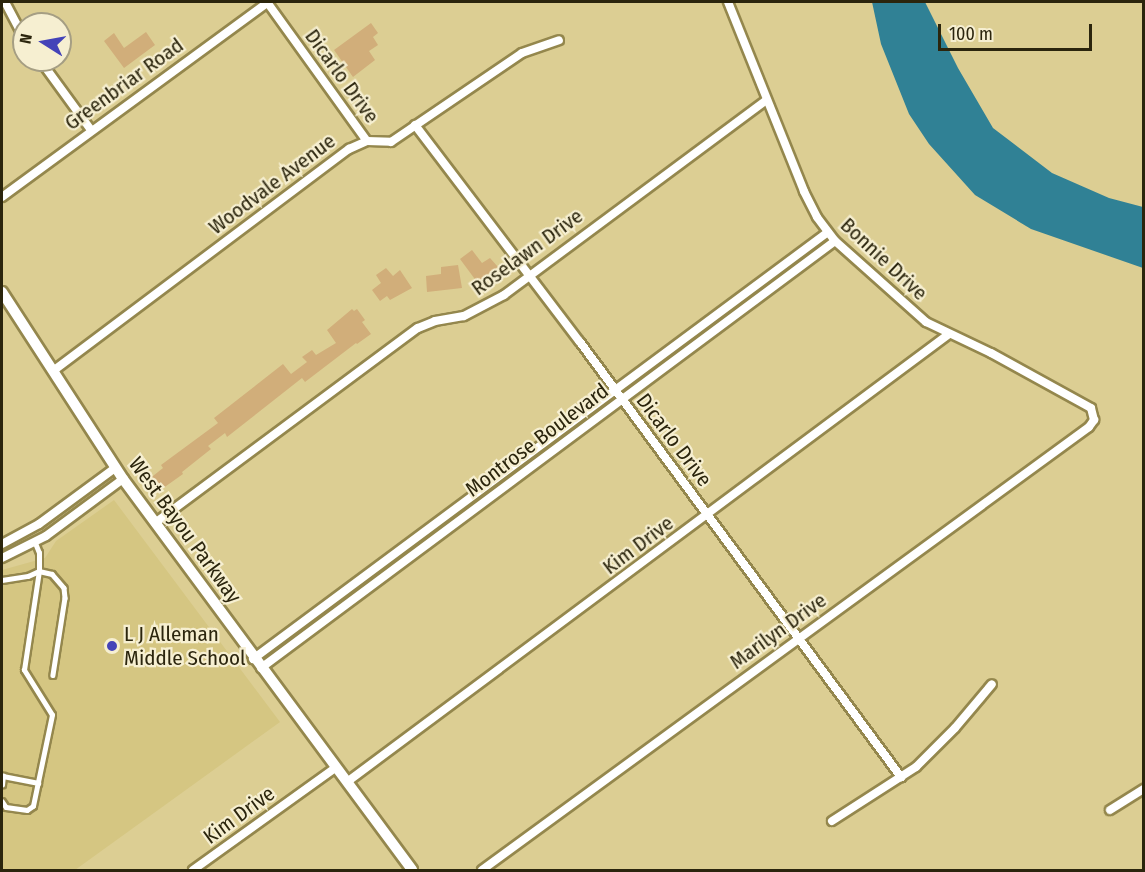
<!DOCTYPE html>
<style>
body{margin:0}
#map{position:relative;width:1145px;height:872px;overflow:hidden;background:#dcce93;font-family:"Fira Sans Condensed",sans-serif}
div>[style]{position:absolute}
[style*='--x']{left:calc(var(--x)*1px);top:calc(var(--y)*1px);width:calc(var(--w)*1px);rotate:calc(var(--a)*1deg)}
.built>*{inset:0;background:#d5c682}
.water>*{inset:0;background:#308195}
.building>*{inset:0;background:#d1ae7a}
.roads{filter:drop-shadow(2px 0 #94874d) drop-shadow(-2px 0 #94874d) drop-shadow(0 2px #94874d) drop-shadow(0 -2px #94874d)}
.service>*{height:4.5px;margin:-2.25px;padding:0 2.25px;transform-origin:2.25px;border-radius:2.25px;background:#fff}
.minor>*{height:8px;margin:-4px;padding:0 4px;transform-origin:4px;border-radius:4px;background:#fff}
.tertiary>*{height:10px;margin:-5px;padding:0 5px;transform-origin:5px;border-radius:5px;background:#fff}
.dots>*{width:16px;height:16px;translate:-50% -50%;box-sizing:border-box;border:3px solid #f6efd1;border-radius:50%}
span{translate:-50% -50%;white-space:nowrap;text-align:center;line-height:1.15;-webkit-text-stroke:4.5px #f6efd1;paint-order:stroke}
.street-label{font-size:21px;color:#2b250d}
.poi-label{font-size:21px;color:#2b250d}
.left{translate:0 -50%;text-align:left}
.frame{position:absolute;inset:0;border:3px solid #2b250d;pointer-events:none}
.north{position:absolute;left:12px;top:12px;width:60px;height:60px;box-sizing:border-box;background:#f6efd1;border:2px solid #a59e83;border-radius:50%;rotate:281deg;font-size:16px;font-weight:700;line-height:24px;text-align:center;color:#2b250d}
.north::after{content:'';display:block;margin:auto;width:21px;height:27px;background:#4443b8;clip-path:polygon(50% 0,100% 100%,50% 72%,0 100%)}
.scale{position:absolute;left:938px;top:24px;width:154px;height:27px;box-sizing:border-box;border:3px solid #2b250d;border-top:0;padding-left:8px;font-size:18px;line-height:21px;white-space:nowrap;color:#2b250d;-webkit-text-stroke:4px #f6efd1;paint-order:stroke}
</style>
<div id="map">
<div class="built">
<i style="clip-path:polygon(114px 500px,280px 722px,75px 870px,2px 870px,2px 570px,45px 558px,56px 541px)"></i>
</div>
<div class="water">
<i style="clip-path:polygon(872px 2px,925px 2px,958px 68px,993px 128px,1052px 173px,1109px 198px,1143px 207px,1143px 268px,1031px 229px,975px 195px,929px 144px,909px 114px,881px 44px)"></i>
</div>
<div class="building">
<i style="clip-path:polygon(371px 23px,378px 33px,373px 37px,378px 45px,369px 51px,375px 60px,353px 77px,334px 50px)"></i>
<i style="clip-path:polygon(146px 32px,155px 45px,124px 68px,104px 41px,114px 33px,124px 48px)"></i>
<i style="clip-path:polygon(472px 250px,482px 263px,490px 258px,498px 267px,477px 282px,460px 259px)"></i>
<i style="clip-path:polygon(458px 265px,462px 288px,427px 292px,426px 276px,441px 274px,441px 267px)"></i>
<i style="clip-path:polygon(386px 268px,393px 276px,400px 270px,412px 288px,390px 300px,387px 296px,380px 301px,372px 290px,381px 283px,376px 275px)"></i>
<i style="clip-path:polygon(352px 309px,354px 311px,357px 309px,365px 320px,362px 322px,371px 334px,357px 344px,356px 343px,305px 382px,302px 378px,227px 437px,225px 433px,208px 446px,211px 449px,182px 472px,183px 474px,152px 496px,143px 484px,163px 468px,161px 465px,218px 423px,214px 418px,283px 364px,291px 374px,307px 362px,302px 357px,312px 350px,316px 355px,336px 343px,327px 330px)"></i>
</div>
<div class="roads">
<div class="service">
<i style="--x:2;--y:580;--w:26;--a:-9"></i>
<i style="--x:28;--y:576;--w:12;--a:-24"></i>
<i style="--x:39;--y:571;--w:13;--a:13"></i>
<i style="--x:52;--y:574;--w:18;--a:49"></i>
<i style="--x:64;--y:588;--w:10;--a:84"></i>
<i style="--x:65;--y:598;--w:78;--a:98.9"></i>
<i style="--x:2;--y:785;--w:9;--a:-84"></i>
<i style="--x:3;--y:776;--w:36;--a:11"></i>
<i style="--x:2;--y:801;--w:7;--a:56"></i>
<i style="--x:6;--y:807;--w:21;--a:8"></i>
<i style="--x:27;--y:810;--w:7;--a:-34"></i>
<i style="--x:33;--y:806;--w:93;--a:-78.2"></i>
<i style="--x:52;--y:715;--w:53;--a:-121.9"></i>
<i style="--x:24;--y:670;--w:100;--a:-81.4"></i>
<i style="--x:39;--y:571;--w:18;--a:-90"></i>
<i style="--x:39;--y:553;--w:11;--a:-112"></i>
</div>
<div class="minor">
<i style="--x:5;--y:2;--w:41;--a:62.2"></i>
<i style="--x:267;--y:2;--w:171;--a:54.3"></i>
<i style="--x:40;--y:60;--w:87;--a:53.9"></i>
<i style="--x:415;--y:125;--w:273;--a:52.8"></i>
<i style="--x:580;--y:342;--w:541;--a:53.58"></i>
<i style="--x:2;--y:197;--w:330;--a:-36.2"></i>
<i style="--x:53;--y:371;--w:370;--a:-36.9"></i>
<i style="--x:349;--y:149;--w:20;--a:-24"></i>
<i style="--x:367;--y:141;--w:24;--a:2"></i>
<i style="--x:391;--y:142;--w:158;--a:-34.2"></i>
<i style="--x:522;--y:53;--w:39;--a:-19"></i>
<i style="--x:155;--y:523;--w:327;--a:-36.6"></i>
<i style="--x:418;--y:328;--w:18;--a:-22"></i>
<i style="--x:435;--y:321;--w:29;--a:-10"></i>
<i style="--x:464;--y:316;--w:45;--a:-27.7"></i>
<i style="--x:504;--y:295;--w:327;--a:-36.6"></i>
<i style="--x:2;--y:544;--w:42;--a:-28.4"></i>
<i style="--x:39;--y:524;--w:94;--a:-36.4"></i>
<i style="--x:2;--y:558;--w:49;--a:-26.6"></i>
<i style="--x:46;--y:536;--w:96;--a:-36.5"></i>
<i style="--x:253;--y:659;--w:716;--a:-36.6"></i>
<i style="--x:261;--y:668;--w:715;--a:-36.65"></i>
<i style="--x:347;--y:782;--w:750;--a:-36.66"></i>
<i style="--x:1110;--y:810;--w:40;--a:-32"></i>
<i style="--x:832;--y:821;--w:100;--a:-32.7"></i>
<i style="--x:916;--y:767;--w:55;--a:-45"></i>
<i style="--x:955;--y:728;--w:57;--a:-49.9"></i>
<i style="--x:193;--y:870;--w:175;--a:-35.7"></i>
<i style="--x:482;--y:870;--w:751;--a:-36.12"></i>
<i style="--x:1089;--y:427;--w:9;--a:-54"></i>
<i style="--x:1094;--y:420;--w:12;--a:-104"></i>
<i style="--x:1091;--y:408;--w:114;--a:-151.2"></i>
<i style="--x:991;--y:353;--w:72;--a:-154.5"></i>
<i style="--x:926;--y:322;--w:122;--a:-138.3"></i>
<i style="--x:835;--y:241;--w:30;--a:-127"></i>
<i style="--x:817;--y:217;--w:29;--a:-117"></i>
<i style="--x:804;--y:191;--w:204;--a:-111.9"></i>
</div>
<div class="tertiary">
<i style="--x:2;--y:292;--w:223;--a:57.1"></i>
<i style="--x:123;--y:479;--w:486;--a:53.5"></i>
</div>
</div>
<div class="dots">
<i style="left:112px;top:646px;background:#4443b8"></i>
</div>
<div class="street-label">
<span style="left:342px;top:76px;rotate:54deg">Dicarlo Drive</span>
<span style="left:124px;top:84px;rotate:-36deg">Greenbriar Road</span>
<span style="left:272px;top:184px;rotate:-37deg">Woodvale Avenue</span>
<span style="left:527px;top:252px;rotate:-36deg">Roselawn Drive</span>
<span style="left:884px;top:259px;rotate:43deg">Bonnie Drive</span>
<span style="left:537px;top:440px;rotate:-37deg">Montrose Boulevard</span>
<span style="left:674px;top:440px;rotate:53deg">Dicarlo Drive</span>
<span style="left:185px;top:530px;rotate:54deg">West Bayou Parkway</span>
<span style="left:638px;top:545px;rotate:-37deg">Kim Drive</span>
<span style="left:778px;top:631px;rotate:-36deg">Marilyn Drive</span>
<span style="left:239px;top:815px;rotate:-36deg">Kim Drive</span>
</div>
<div class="poi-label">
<span class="left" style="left:124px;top:646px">L J Alleman<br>Middle School</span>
</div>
<div class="frame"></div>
<div class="north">N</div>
<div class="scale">100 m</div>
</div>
